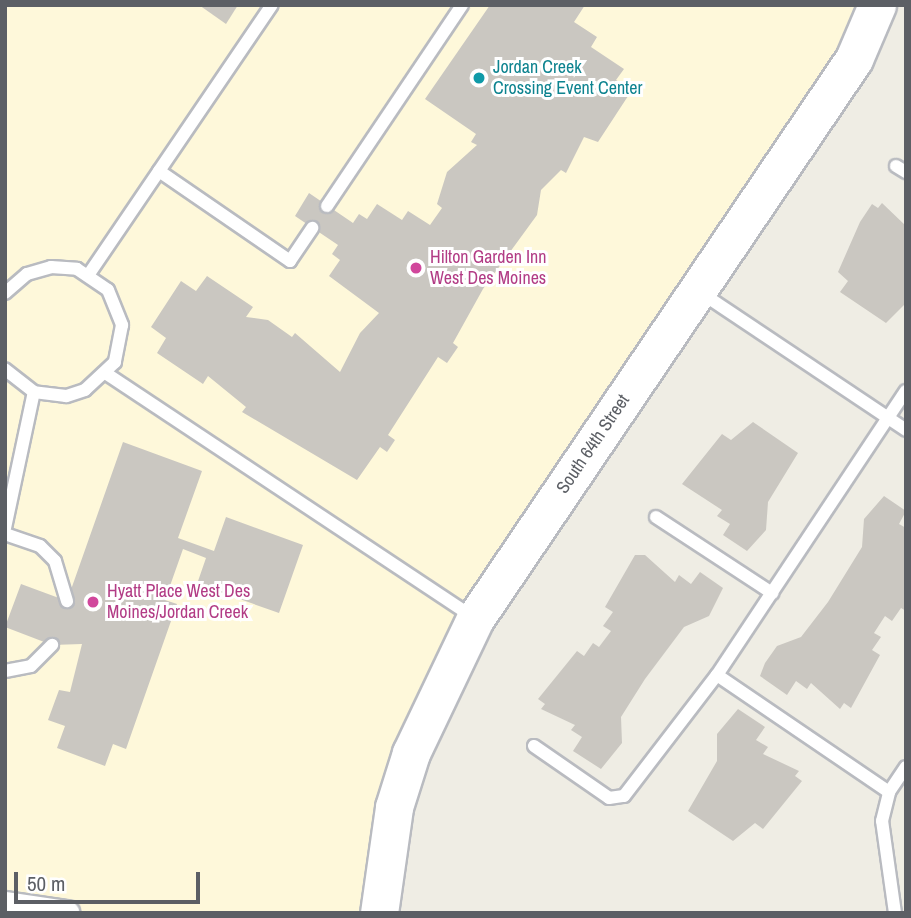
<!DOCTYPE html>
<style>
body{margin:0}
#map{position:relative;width:911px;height:918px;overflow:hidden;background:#efede4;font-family:"Archivo Narrow",sans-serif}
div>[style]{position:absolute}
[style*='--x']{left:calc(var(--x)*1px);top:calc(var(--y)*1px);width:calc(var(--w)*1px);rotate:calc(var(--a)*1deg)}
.commercial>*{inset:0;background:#fef8da}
.building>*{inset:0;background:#cac7c1}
.roads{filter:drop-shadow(2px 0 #b9bbc0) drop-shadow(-2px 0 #b9bbc0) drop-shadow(0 2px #b9bbc0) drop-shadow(0 -2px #b9bbc0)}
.lane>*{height:12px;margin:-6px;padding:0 6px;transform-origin:6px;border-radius:6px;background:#fff}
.street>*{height:24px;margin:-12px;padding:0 12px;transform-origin:12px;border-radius:12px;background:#fff}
.secondary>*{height:37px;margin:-18.5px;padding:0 18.5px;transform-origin:18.5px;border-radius:18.5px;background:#fff}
.dots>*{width:19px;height:19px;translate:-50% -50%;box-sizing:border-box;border:4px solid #fff;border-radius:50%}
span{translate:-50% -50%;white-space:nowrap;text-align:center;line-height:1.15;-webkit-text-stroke:6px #fff;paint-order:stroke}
.culture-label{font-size:18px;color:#0d838f}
.left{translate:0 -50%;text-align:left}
.hotel-label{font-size:18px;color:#b23c85}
.street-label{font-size:18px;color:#5c5f65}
.frame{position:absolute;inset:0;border:7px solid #5c5f65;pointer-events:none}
.scale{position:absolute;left:14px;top:872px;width:186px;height:32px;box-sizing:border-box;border:4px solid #5c5f65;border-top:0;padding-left:9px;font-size:21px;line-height:24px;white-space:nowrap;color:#5c5f65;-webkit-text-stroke:5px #fff;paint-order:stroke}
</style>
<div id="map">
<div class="commercial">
<i style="clip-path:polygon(5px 5px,877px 5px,435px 699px,379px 913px,5px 913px)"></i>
</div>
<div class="building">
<i style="clip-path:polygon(199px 5px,238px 5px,226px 24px)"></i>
<i style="clip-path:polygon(490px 5px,585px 5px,574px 22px,597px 37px,591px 47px,624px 69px,616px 80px,632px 90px,598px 142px,584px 137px,566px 173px,561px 170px,541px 190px,537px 215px,483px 289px,453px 343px,458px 347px,447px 363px,438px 357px,388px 435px,395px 440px,387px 452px,380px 447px,357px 480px,242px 412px,246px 407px,208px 376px,203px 384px,157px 353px,166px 338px,151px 327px,181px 281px,196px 291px,207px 276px,253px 307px,246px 317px,268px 320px,292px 337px,295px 333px,340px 372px,360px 333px,379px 313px,329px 276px,340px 260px,332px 254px,338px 245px,295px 216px,309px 193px,353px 223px,359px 214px,367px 219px,377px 204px,402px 220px,408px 211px,430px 225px,442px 208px,437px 204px,447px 172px,477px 145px,471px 142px,476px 134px,425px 99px)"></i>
<i style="clip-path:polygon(882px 203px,906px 226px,906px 303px,886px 323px,840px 292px,848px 281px,838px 272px,860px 222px,872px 204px,878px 208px)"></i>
<i style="clip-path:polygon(753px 422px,798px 453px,768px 502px,766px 530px,747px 551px,723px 535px,730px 524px,717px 516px,722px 510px,682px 484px,722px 434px,731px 440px)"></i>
<i style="clip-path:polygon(123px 442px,202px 471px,178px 538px,214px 551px,226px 517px,303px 545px,279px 613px,197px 584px,206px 558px,183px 549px,165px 600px,177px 604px,126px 749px,113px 744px,105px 766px,57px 748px,65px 726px,48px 720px,59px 690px,70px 692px,82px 644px,52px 645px,5px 627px,21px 584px,67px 601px)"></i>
<i style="clip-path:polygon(884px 496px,906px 511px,899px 524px,906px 528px,906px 611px,901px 608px,892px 621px,885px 616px,874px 633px,881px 637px,872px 650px,880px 655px,851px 708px,844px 703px,840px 709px,811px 683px,807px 689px,796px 681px,787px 695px,760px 676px,765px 663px,777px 646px,801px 637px,828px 602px,862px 547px,864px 519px)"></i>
<i style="clip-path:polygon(635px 555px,645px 555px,675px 582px,679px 575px,691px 584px,700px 572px,723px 588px,709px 616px,684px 627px,645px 679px,621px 717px,622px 743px,601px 769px,573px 751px,582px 737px,571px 730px,575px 725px,541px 709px,545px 704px,538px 699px,577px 651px,584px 656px,593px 643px,599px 647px,611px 631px,603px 626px,613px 612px,605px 607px)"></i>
<i style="clip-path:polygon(738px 709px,765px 727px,756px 740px,768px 747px,763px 754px,799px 771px,795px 776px,802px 781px,763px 829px,755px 823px,733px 841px,688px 811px,717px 761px,717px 734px)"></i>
</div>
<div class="roads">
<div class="lane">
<i style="--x:896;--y:166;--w:12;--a:31"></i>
<i style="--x:159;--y:171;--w:159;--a:34.5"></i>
<i style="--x:290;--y:261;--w:40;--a:-56"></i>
<i style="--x:327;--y:206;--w:242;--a:-56.1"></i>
<i style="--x:89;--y:274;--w:325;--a:-55.8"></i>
<i style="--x:700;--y:292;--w:248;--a:33.8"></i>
<i style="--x:5;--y:293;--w:29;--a:-41"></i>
<i style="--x:27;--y:274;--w:25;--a:-16"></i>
<i style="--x:51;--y:267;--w:26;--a:4"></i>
<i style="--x:77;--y:269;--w:37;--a:34"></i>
<i style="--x:108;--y:290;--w:38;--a:68"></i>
<i style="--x:122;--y:325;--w:38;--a:101"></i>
<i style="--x:115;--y:362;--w:41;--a:137"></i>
<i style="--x:85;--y:390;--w:20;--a:162"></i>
<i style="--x:66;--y:396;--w:32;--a:-173"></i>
<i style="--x:34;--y:392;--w:37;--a:-142"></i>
<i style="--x:107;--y:374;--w:441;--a:33.6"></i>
<i style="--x:656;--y:517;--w:139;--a:33.2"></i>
<i style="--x:5;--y:528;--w:139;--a:-78"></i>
<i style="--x:5;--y:534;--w:37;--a:19"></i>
<i style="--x:40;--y:546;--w:21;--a:45"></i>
<i style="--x:55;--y:561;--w:42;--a:73.3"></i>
<i style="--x:5;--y:671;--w:26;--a:-11"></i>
<i style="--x:31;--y:666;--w:30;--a:-45"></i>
<i style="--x:534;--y:746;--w:91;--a:34.7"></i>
<i style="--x:609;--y:798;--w:15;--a:-8"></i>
<i style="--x:624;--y:796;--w:153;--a:-52.5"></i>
<i style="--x:889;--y:792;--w:208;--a:-145.8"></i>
<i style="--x:717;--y:675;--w:341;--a:-56.4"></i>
<i style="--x:895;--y:913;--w:93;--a:-98"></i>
<i style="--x:882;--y:821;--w:30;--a:-76"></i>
<i style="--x:889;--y:792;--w:30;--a:-56"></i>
</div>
<div class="street">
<i style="--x:5;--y:904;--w:63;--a:8.3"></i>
</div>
<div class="secondary">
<i style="--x:379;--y:913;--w:107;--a:-81.9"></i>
<i style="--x:394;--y:807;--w:57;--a:-72.5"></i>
<i style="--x:411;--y:753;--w:148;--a:-64.5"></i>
<i style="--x:475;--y:619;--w:676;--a:-55.91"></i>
<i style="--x:854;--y:59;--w:59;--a:-66.9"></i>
</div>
</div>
<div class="dots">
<i style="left:479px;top:78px;background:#0f9aa8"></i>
<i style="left:416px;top:268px;background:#d1479c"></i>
<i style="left:93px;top:602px;background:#d1479c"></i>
</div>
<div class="culture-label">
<span class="left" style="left:493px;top:78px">Jordan Creek<br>Crossing Event Center</span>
</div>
<div class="hotel-label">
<span class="left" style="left:430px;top:268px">Hilton Garden Inn<br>West Des Moines</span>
<span class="left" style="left:107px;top:602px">Hyatt Place West Des<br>Moines/Jordan Creek</span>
</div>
<div class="street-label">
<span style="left:593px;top:444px;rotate:-56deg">South 64th Street</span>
</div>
<div class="frame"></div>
<div class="scale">50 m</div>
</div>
